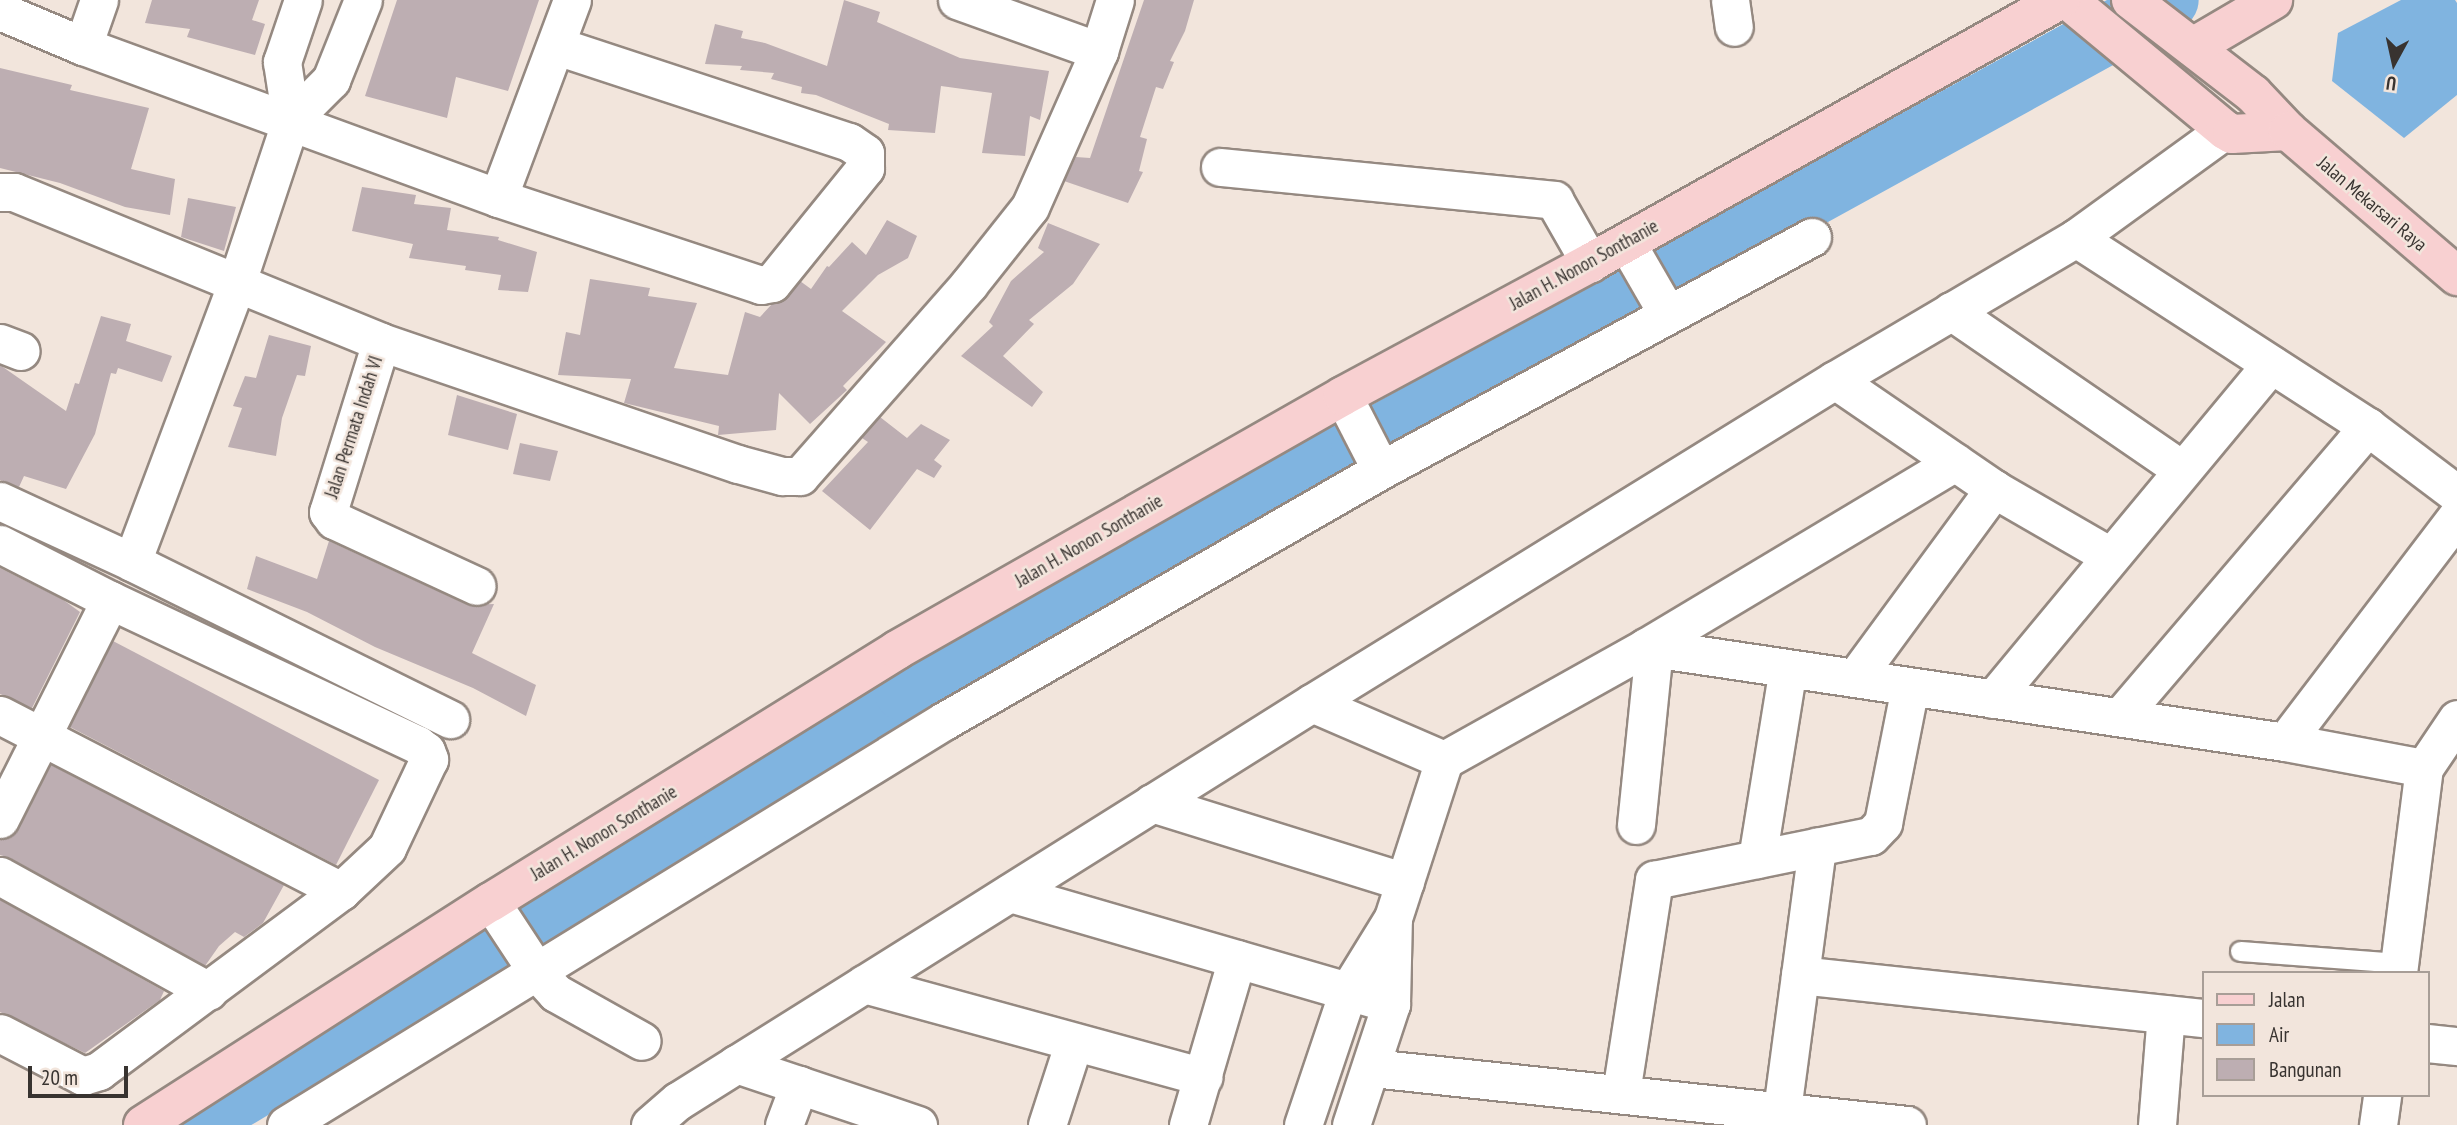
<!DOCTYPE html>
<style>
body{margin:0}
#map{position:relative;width:2457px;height:1125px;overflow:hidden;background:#f2e5dc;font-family:"PT Sans Narrow",sans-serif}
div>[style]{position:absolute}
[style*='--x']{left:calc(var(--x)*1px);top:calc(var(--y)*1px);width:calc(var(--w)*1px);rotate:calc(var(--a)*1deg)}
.water>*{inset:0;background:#80b4e0}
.river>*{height:60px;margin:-30px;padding:0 30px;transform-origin:30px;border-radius:30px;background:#80b4e0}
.building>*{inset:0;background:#bdaeb2}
.roads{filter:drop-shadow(2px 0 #958981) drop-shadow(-2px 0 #958981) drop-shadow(0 2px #958981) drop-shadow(0 -2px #958981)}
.lane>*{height:19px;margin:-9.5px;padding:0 9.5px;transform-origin:9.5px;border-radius:9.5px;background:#fff}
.street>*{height:37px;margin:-18.5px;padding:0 18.5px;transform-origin:18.5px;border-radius:18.5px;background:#fff}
.secondary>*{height:38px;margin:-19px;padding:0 19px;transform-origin:19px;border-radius:19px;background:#f8d0d1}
span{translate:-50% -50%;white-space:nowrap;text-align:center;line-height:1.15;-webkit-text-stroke:5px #f2e5dc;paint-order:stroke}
.street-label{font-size:19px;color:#383330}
.legend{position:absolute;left:2202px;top:971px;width:228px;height:126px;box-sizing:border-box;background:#f2e5dc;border:2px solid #a89e97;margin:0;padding:9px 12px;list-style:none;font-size:21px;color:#383330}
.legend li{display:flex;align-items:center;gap:14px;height:35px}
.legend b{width:35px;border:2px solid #a89e97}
.north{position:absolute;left:2359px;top:28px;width:70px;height:70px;-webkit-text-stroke:5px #f2e5dc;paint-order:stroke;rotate:188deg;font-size:19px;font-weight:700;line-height:28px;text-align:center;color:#383330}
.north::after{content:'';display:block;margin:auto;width:24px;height:32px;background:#383330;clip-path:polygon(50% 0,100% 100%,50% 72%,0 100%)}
.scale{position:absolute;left:28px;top:1066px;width:100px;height:32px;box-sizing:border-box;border:4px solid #383330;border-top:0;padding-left:9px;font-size:21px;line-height:24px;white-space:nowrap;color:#383330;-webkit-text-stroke:5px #f2e5dc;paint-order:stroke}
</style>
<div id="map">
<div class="water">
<i style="clip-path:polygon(2401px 0,2455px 0,2457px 3px,2457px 95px,2404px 138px,2332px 81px,2338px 33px)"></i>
</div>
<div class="river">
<i style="--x:193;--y:1125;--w:612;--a:-30.96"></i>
<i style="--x:718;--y:810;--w:221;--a:-32.3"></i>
<i style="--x:905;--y:692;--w:519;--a:-28.44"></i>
<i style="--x:1361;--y:445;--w:922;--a:-28.84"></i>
</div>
<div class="building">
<i style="clip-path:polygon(152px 0,259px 0,252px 20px,265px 24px,255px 55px,187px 37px,190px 29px,145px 23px)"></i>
<i style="clip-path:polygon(397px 0,539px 0,508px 91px,456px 77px,447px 118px,365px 96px)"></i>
<i style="clip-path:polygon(844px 0,880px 12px,877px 22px,960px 58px,1049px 71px,1040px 120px,1030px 116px,1025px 156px,982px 153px,992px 93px,941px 86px,935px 133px,888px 130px,889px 124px,816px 95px,801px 93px,802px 87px,771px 79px,774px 73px,740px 70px,742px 66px,705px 64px,715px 24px,743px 31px,741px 38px,765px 43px,827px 66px)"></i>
<i style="clip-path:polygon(1144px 0,1194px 0,1185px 31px,1170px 61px,1174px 62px,1163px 89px,1156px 87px,1140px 137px,1147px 139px,1139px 171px,1143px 172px,1128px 203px,1064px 181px,1076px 157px,1090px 158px)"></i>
<i style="clip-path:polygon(0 68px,72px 85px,70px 90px,149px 108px,131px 169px,175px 179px,170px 215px,125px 207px,60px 183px,0 168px)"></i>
<i style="clip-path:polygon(362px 187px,416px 195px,414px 204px,451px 208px,447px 230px,499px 237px,498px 240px,537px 252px,528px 292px,498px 290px,501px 275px,465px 270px,466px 266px,409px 258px,413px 244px,352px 231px)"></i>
<i style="clip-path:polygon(188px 198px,236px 207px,224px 251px,181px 237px)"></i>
<i style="clip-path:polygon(887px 220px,917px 236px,908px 258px,878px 275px,842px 311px,886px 342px,843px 386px,847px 390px,810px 424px,779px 393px,776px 430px,718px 435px,719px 426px,624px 403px,631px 379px,558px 375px,566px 332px,580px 335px,590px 279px,650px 288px,648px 296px,697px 303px,674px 368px,728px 375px,745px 312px,760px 317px,772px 304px,788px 297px,800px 281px,811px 289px,827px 266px,829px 267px,852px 242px,866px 255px)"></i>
<i style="clip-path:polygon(1048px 223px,1100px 244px,1073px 284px,1029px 320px,1034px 324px,1003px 356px,1043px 392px,1032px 407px,961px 356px,993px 326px,989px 322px,1011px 281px,1044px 252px,1038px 248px)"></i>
<i style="clip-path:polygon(101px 316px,131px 324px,126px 341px,172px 356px,162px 382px,118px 368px,116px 374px,111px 373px,95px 434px,66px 489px,24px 476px,19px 487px,0 480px,0 365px,66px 411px,75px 383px,79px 384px)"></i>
<i style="clip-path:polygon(269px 335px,311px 346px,305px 376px,297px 375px,282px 418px,276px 456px,228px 447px,242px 408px,233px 406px,245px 376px,256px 378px)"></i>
<i style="clip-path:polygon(457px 395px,517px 414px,508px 450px,448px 435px)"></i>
<i style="clip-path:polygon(880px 417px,907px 438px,921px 424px,950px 440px,934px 460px,942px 466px,934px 478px,917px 469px,870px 530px,822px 491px,868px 442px,862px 438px)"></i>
<i style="clip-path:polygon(520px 443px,558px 451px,550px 481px,513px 474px)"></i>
<i style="clip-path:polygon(329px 541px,468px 605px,494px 604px,472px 653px,536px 685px,526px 716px,473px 688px,375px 647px,307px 612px,247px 589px,256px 556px,317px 579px)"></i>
<i style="clip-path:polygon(0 568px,62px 599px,80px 612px,32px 708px,0 694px)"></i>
<i style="clip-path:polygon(113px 641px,379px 780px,336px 865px,70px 727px)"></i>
<i style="clip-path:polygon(51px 765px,284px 885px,263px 923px,244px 937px,235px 932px,219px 946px,205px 966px,10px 858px,0 855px,0 840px,11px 837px,19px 828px)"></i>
<i style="clip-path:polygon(0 900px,164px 991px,160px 1000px,85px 1053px,0 1012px)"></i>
</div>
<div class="roads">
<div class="lane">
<i style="--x:2240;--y:951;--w:159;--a:4.3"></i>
</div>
<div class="street">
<i style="--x:957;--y:0;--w:151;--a:19.8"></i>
<i style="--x:1730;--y:0;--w:27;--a:82"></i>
<i style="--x:0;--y:11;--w:90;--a:22.9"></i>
<i style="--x:83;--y:46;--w:442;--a:20.1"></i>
<i style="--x:498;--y:198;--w:277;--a:18.3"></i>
<i style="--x:761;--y:285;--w:11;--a:-10"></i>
<i style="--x:772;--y:283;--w:148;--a:-51"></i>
<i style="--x:865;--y:168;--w:15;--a:-90"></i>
<i style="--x:865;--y:153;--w:19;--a:-145"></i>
<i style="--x:849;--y:142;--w:307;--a:-161.8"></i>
<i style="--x:83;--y:46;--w:49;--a:-70.8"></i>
<i style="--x:291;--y:120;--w:59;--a:-98.8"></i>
<i style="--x:282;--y:62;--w:65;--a:-71.3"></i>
<i style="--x:1220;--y:167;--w:336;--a:5.6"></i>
<i style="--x:1554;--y:200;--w:73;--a:60.3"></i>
<i style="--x:0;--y:192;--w:14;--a:0"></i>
<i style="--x:14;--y:192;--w:396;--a:22.2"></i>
<i style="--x:381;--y:342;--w:377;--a:18.9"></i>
<i style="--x:738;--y:464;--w:46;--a:15.3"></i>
<i style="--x:782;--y:476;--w:18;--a:0"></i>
<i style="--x:800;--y:476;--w:256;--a:-48.6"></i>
<i style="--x:969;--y:284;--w:98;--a:-51.6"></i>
<i style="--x:1030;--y:207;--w:171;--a:-66.1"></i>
<i style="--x:1099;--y:51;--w:53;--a:-72.6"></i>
<i style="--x:498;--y:198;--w:211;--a:-69.5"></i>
<i style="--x:2076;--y:238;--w:348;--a:32.9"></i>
<i style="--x:2368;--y:427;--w:111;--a:37"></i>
<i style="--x:1626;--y:242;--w:82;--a:60"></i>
<i style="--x:1951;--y:311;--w:280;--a:34.5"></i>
<i style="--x:381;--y:342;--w:178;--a:107.3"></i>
<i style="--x:328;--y:512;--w:10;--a:53"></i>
<i style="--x:334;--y:520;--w:157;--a:24.8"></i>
<i style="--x:0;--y:343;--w:22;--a:21"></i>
<i style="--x:1835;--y:380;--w:193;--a:34.4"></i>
<i style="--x:1994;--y:489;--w:134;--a:30"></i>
<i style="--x:1343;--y:396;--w:83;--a:62.8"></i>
<i style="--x:0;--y:501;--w:145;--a:24.8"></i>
<i style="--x:132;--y:562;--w:355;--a:26.3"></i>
<i style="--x:0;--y:544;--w:123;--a:27"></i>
<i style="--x:110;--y:600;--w:340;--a:25.2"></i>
<i style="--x:418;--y:745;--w:10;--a:37"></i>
<i style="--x:426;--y:751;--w:9;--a:69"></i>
<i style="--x:429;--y:759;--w:98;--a:115.3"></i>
<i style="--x:387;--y:848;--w:63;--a:136.9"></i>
<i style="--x:341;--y:891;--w:302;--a:143.4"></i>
<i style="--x:99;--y:1071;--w:17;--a:163"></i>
<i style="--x:83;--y:1076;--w:93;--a:-152.6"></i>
<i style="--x:132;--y:562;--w:299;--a:-69.4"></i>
<i style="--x:237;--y:282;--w:171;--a:-71.6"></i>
<i style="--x:291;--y:120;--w:57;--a:-45"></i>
<i style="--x:331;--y:80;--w:86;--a:-68.2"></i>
<i style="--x:1646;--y:647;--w:646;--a:8.46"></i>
<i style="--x:2285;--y:742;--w:141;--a:10.6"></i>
<i style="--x:1855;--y:678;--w:235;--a:-53.7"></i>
<i style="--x:1993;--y:699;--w:435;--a:-50.3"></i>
<i style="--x:1312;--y:703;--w:144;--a:23.4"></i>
<i style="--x:0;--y:715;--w:384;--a:27.3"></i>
<i style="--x:2120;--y:717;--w:382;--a:-49.5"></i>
<i style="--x:2285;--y:742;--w:284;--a:-52.7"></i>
<i style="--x:1152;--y:803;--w:265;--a:17.3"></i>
<i style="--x:0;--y:819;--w:245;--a:-63.3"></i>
<i style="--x:1636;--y:825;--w:178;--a:-84.2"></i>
<i style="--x:1757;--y:859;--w:193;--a:-80.8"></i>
<i style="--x:0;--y:876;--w:238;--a:28.9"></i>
<i style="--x:1010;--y:893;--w:397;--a:16.2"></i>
<i style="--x:491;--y:902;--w:84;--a:56.7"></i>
<i style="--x:537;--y:972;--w:28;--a:48"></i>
<i style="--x:556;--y:993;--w:98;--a:29.2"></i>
<i style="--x:2398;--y:973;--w:207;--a:-82.8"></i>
<i style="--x:2424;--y:768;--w:59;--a:-56"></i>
<i style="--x:1800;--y:975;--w:405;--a:6.1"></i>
<i style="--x:864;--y:984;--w:352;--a:15.3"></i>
<i style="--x:2427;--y:1043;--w:30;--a:6"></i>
<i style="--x:736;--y:1064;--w:192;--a:18.5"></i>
<i style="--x:1372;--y:1068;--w:538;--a:6.08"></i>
<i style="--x:1621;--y:1093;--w:216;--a:-81.2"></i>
<i style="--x:1654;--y:880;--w:221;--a:-11.5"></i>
<i style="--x:1871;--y:836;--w:18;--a:-47"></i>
<i style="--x:1883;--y:823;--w:139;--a:-78.8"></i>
<i style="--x:286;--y:1125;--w:772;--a:-31.55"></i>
<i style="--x:944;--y:721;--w:504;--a:-29.87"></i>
<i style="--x:1381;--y:470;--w:490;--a:-28.4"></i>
<i style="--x:650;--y:1125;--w:37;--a:-41"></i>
<i style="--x:678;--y:1101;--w:749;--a:-32.12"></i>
<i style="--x:1312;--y:703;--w:615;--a:-31.7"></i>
<i style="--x:1835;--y:380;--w:280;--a:-30.5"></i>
<i style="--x:2076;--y:238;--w:184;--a:-35.9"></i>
<i style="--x:784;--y:1125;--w:43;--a:-69.4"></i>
<i style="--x:1047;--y:1125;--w:87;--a:-72"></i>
<i style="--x:1188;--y:1125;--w:173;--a:-73.6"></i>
<i style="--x:1303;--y:1125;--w:141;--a:-71.4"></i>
<i style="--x:1348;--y:991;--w:86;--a:-58.3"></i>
<i style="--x:1393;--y:918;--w:166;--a:-72.1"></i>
<i style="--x:1444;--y:760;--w:231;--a:-29.2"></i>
<i style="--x:1646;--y:647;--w:360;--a:-30.9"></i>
<i style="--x:1351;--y:1125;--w:127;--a:-71.7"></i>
<i style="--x:1391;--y:1004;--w:85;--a:-88.7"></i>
<i style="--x:1780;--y:1125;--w:281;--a:-82.4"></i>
<i style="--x:2157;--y:1125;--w:111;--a:-85.4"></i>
<i style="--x:2378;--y:1125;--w:30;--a:-82"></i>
</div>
<div class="secondary">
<i style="--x:2068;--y:0;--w:204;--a:39.6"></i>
<i style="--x:2225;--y:130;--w:8;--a:30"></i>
<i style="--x:2232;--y:134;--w:56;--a:-3.1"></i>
<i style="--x:2131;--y:0;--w:154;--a:37.6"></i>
<i style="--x:2253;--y:94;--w:51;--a:46.6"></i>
<i style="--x:2288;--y:131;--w:223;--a:40.6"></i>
<i style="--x:2193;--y:47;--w:93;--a:-30.4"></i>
<i style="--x:143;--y:1125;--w:413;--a:-32.7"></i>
<i style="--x:491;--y:902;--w:478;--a:-31.8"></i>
<i style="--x:897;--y:650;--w:513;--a:-29.66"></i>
<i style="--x:1343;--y:396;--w:281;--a:-28.3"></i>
<i style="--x:1590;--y:263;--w:539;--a:-29.23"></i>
</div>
</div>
<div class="street-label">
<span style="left:2372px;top:204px;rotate:40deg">Jalan Mekarsari Raya</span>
<span style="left:1584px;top:265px;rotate:-29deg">Jalan H. Nonon Sonthanie</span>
<span style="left:354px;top:427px;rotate:-72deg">Jalan Permata Indah VI</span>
<span style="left:1089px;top:541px;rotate:-30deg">Jalan H. Nonon Sonthanie</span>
<span style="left:604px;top:833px;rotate:-31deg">Jalan H. Nonon Sonthanie</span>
</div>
<ul class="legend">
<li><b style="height:9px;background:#f8d0d1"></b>Jalan</li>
<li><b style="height:19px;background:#80b4e0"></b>Air</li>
<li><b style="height:19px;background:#bdaeb2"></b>Bangunan</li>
</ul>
<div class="north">U</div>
<div class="scale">20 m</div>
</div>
